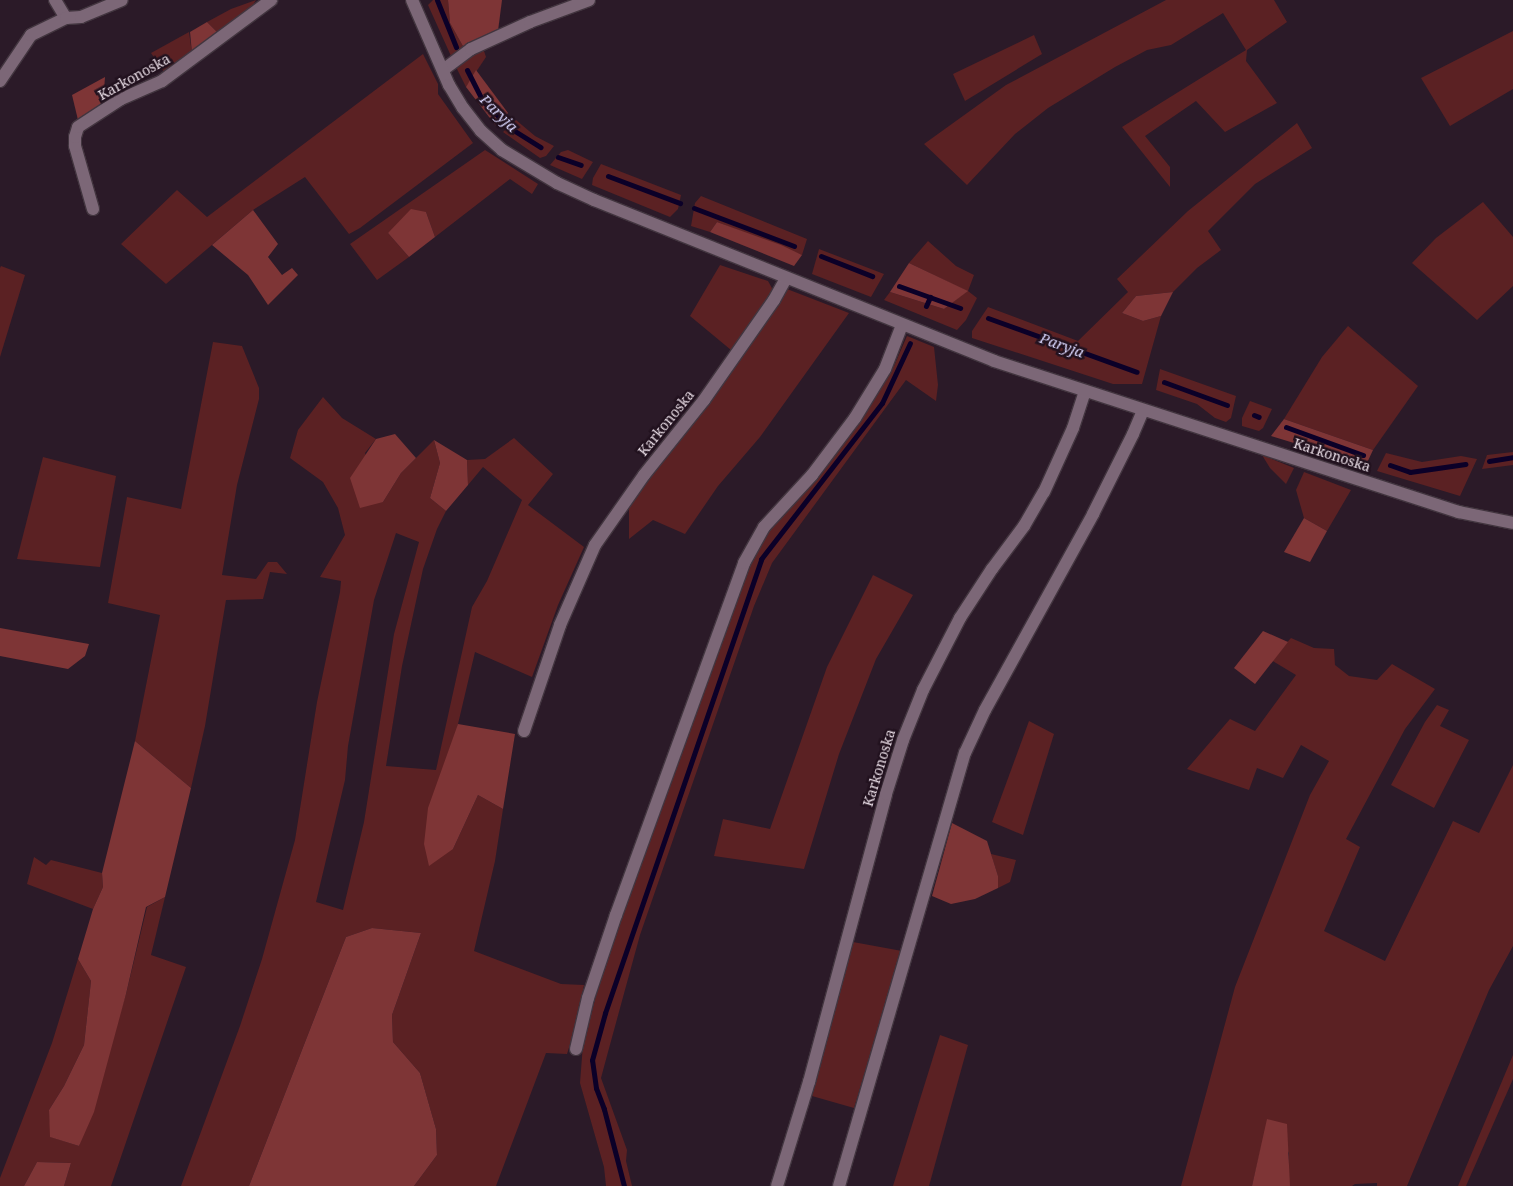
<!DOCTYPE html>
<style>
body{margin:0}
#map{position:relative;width:1513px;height:1186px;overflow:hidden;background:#2b1a28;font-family:"Noto Serif",serif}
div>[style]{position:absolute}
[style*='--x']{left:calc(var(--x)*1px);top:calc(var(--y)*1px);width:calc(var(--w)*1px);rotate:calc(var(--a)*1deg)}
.green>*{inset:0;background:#5b2123}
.forest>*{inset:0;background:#7e3536}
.stream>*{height:5px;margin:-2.5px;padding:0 2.5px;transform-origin:2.5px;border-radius:2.5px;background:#0b0028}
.roads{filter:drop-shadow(1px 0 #42353f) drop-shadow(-1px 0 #42353f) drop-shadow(0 1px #42353f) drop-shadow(0 -1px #42353f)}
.minor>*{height:12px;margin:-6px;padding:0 6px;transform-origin:6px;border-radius:6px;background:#7c6777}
.tertiary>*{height:12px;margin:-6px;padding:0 6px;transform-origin:6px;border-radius:6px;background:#7c6777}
span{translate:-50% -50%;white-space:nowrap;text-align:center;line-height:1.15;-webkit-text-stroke:5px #21111e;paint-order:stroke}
.street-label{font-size:14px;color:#e9dde6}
.water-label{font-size:15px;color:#d9d6fd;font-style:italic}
</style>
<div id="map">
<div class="green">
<i style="clip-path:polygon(256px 0,250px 10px,218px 33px,207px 22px,231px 9px)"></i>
<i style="clip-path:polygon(433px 0,448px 0,450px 23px,464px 48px,451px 56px,428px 5px)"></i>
<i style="clip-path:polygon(1166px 0,1274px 0,1287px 22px,1247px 50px,1246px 61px,1277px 103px,1225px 132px,1196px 101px,1145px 136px,1170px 167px,1170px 187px,1122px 127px,1246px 50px,1223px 13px,1171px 45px,1147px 50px,1115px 67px,1048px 108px,1015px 134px,967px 185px,924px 144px,1006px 85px)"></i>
<i style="clip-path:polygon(1513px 31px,1513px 89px,1450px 126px,1421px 78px)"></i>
<i style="clip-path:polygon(189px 32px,192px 53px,164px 72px,151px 53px)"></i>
<i style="clip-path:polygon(1034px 35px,1042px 54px,965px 101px,953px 74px)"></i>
<i style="clip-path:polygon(483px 48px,486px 57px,466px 87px,456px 67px)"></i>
<i style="clip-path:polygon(423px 54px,438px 84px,438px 94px,473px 143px,360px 228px,349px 234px,305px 177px,253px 210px,166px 284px,121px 244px,177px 190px,207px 217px)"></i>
<i style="clip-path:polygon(516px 120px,535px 136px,554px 146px,546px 156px,540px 158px,503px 132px)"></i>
<i style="clip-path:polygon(1297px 123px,1312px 148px,1255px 184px,1208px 231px,1221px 250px,1197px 268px,1173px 292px,1136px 296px,1122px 313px,1143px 321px,1161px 316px,1142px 384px,1113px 384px,972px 338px,972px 331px,988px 307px,1078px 341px,1128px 292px,1117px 279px,1188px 211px)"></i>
<i style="clip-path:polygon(485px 150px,538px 184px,532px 194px,510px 179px,435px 237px,426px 212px,388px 233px,409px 257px,377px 280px,350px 244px)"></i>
<i style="clip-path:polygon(568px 150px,593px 162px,582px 179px,550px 165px,561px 152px)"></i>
<i style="clip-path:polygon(601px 164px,681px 195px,678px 209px,670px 217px,592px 185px,593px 178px)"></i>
<i style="clip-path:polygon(701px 196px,807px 239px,802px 255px,717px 222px,710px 232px,691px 226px,695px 203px)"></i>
<i style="clip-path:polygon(1483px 202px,1513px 237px,1513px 286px,1477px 320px,1412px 263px,1436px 238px)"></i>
<i style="clip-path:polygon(928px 241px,956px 266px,974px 275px,968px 291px,977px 298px,966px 320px,957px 330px,884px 300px,890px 292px,944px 309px,967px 291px,909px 263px)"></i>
<i style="clip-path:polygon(819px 249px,884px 274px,871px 297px,812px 274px)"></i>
<i style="clip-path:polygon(720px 265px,768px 281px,773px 290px,766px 303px,731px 350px,690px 316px)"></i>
<i style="clip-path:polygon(1px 266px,25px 275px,0 357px,0 268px)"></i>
<i style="clip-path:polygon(787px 289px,849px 313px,760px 437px,718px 486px,685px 534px,653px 520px,629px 539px,629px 502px,715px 396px)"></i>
<i style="clip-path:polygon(1348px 326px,1418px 386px,1373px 450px,1284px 419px,1322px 357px)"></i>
<i style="clip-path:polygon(907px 336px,934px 347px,938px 385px,936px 401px,906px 380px,772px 563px,754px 606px,640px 935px,608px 1052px,601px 1078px,627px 1150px,626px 1161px,632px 1186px,606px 1186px,604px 1167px,580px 1083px,583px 1044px,606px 959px,753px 554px,766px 534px,794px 504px,881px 384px,894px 366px)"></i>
<i style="clip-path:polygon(213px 342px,242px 346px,259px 388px,259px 399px,237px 485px,222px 575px,256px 579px,268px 562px,277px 562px,287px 574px,270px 572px,263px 599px,226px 600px,205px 726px,191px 788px,135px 741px,160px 615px,108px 603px,127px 497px,181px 509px)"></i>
<i style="clip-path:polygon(1160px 369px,1236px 396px,1231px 418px,1226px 422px,1215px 418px,1197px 404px,1156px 390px)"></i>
<i style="clip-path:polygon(evenodd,323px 397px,342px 418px,376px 439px,365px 453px,383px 502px,401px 473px,434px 440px,440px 463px,430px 498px,446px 511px,437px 529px,423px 569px,402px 666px,386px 766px,436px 770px,472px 607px,487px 581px,522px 500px,483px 467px,468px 485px,467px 460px,485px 459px,514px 438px,553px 474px,528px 505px,584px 547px,558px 605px,532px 677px,475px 652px,458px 724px,453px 849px,478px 795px,503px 809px,495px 861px,474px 951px,561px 984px,584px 985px,575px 1028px,567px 1054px,546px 1053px,496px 1186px,414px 1186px,437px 1155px,436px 1129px,420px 1073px,393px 1042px,392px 1015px,421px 933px,372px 928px,346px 937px,249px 1186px,181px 1186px,240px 1026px,262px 959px,295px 840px,317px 702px,340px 592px,341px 581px,320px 577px,345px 535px,338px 508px,323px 482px,290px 458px,298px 430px,323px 397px,396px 533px,419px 542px,394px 634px,364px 822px,343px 910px,316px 902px,345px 780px,348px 746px,374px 600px,396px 533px)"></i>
<i style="clip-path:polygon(1250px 401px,1272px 409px,1263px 428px,1259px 431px,1242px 426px,1242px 418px)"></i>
<i style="clip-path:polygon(1513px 452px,1513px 465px,1482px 469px,1487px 455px)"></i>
<i style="clip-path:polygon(1386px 453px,1422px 462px,1461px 456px,1477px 459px,1460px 496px,1377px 471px)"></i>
<i style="clip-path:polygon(1262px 455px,1294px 468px,1286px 484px,1270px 468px)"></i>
<i style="clip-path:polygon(43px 457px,116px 476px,100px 567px,17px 559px)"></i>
<i style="clip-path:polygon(1304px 472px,1351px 490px,1327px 531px,1304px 518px,1296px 490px)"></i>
<i style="clip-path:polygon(873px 575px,913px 595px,876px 659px,839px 754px,804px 869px,714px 856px,723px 819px,770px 829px,827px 667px)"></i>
<i style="clip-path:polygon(1291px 638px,1314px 648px,1334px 649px,1335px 665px,1349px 676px,1377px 680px,1392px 664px,1435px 689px,1405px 729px,1346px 839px,1360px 847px,1324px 931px,1385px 961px,1453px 821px,1479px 833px,1513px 765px,1513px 946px,1489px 990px,1407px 1186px,1377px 1186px,1377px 1183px,1355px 1184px,1352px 1186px,1290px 1186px,1288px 1181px,1289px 1153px,1268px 1119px,1252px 1186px,1181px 1186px,1235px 987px,1310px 795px,1329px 761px,1301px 745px,1283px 778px,1257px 768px,1249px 790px,1187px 769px,1230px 719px,1255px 731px,1296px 675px,1271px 660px)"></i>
<i style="clip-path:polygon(1437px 705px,1449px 710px,1440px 726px,1469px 740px,1434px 808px,1391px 785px,1425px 722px)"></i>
<i style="clip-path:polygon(1029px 721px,1054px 734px,1023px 835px,992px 822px)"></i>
<i style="clip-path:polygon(991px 854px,1016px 860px,1010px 882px,998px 888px,998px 876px)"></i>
<i style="clip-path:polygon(34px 857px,46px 865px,51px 860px,102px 873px,103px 887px,93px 909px,27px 884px)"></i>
<i style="clip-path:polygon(165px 897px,151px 955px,186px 967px,111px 1186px,64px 1186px,71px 1163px,37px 1162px,24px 1186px,0 1186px,0 1178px,52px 1043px,78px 959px,91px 981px,84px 1045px,64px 1086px,49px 1110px,51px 1137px,79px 1146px,126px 994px,147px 907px)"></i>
<i style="clip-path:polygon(853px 942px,902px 951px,854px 1108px,812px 1096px)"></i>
<i style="clip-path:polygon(940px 1035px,968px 1045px,929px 1186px,893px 1186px)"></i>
<i style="clip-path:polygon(1513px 1055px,1513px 1079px,1466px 1186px,1458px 1186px)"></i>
</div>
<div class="forest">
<i style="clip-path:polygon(448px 0,502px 0,498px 31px,464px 48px,450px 23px)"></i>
<i style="clip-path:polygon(207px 22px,218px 33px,192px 53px,190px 32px)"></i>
<i style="clip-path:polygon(476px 70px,508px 113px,496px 126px,466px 87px)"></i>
<i style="clip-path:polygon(105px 77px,103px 104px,78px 120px,72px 95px)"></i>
<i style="clip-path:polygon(411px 209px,426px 212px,435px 237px,409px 257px,388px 233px)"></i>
<i style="clip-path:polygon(253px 210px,278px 244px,268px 257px,282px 275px,292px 268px,298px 275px,268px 305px,248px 275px,212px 245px)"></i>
<i style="clip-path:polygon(717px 222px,781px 245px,802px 255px,794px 266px,710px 232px)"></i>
<i style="clip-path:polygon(909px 263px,968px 291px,944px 309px,890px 292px)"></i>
<i style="clip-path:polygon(1173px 292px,1161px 316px,1143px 321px,1122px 313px,1136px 296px)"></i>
<i style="clip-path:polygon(1284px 419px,1373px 450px,1366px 465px,1271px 436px)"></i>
<i style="clip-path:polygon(395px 434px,416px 458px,401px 473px,383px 502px,360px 508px,350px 478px,376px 439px)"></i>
<i style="clip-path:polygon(434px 440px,467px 460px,468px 485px,446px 511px,430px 498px,440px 463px)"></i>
<i style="clip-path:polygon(1304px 518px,1327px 531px,1310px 562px,1284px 552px)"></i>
<i style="clip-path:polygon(0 628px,89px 644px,85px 656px,68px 669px,0 656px)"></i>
<i style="clip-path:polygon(1263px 631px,1288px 642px,1255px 684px,1234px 668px)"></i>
<i style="clip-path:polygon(458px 724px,515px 734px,503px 809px,478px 795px,453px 849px,429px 866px,424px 844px,428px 808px)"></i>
<i style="clip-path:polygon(135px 741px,191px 788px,165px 897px,146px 907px,126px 994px,94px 1112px,79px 1146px,50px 1137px,49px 1110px,64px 1086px,84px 1045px,91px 981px,78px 959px,93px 909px,103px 887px,102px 873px)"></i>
<i style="clip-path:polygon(952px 823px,987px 841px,998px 876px,998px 888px,975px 899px,951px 904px,932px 896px)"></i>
<i style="clip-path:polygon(372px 928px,421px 933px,392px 1015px,393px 1042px,420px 1073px,436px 1129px,437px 1155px,414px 1186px,249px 1186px,346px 937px)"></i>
<i style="clip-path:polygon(1267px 1119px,1287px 1124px,1290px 1186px,1252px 1186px)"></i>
<i style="clip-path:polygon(37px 1162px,71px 1163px,64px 1186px,24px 1186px)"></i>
</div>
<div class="stream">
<i style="--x:437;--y:0;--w:51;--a:68"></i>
<i style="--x:467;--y:70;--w:34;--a:63"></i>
<i style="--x:482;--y:100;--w:40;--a:45"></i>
<i style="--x:510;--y:128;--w:36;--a:32"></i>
<i style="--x:558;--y:157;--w:24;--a:19"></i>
<i style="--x:608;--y:176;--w:77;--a:20.6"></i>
<i style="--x:694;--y:208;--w:107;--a:20.8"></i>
<i style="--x:821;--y:256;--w:55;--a:21.4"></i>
<i style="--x:899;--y:286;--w:65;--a:19.8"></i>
<i style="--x:926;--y:306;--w:10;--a:-66"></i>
<i style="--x:988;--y:318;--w:158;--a:19.9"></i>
<i style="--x:1164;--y:382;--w:67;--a:20.1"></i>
<i style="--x:1254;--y:415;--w:5;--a:22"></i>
<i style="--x:1286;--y:427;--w:82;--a:20"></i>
<i style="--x:1489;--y:461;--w:24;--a:-9"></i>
<i style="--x:1390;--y:465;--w:21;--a:19"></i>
<i style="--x:1410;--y:472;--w:56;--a:-8.3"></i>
<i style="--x:624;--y:1186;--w:80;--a:-104.6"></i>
<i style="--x:604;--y:1109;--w:22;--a:-111"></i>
<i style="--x:596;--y:1088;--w:28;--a:-98"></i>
<i style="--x:592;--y:1060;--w:49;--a:-74.5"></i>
<i style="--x:605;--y:1013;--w:480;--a:-71"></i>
<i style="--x:761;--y:559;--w:197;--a:-52.2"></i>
<i style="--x:882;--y:403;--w:66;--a:-65"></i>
</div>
<div class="roads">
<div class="minor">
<i style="--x:55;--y:0;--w:21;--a:59"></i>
<i style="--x:443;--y:70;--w:35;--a:-37"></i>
<i style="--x:471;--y:49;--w:65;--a:-24.6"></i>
<i style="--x:530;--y:22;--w:63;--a:-20.4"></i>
<i style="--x:0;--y:81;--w:55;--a:-56"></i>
<i style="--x:31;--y:35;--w:39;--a:-26"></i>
<i style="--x:66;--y:18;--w:15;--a:-4"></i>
<i style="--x:81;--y:17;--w:44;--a:-22.5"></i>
<i style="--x:93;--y:209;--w:66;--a:-105.9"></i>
<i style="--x:75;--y:146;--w:9;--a:-90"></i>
<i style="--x:75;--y:137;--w:10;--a:-73"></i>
<i style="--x:78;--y:127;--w:51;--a:-33.1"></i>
<i style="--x:121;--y:99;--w:45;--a:-23.7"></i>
<i style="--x:162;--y:81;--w:136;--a:-36.6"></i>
<i style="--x:524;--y:731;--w:112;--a:-71.2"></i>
<i style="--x:560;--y:625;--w:87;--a:-66.4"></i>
<i style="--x:595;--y:545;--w:85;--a:-55"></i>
<i style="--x:644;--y:475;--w:96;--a:-51.3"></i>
<i style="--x:704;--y:400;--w:122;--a:-55"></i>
<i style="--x:774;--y:300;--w:25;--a:-61"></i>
<i style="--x:576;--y:1049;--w:52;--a:-76.8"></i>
<i style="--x:588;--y:998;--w:88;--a:-71.4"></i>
<i style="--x:616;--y:915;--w:375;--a:-70"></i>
<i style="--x:744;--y:563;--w:41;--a:-60.9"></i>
<i style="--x:764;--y:527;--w:71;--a:-47.3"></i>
<i style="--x:812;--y:475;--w:71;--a:-53"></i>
<i style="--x:855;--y:418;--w:57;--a:-58.5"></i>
<i style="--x:885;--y:369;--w:47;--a:-68.9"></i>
<i style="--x:777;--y:1186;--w:109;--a:-72.9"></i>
<i style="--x:809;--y:1082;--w:298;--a:-75"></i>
<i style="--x:886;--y:794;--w:57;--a:-72.5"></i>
<i style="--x:903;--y:740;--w:54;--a:-68.2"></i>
<i style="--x:923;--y:690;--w:81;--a:-62.8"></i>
<i style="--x:960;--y:618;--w:59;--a:-56.9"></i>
<i style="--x:992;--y:569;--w:54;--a:-53.3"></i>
<i style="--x:1024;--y:526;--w:39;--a:-60"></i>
<i style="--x:1044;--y:492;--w:70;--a:-65.6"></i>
<i style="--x:1073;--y:428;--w:39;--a:-72"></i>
<i style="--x:839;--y:1186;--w:451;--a:-73.8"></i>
<i style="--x:965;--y:753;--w:47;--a:-65.1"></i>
<i style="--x:985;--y:710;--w:224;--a:-61.1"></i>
<i style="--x:1093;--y:514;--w:89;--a:-63.4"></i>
<i style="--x:1133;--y:434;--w:26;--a:-67"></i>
</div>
<div class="tertiary">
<i style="--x:412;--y:0;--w:93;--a:66.5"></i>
<i style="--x:449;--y:85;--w:27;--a:59"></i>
<i style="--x:463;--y:108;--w:29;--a:52"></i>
<i style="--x:481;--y:131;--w:28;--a:42"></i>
<i style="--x:502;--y:150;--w:64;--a:31"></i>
<i style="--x:557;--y:183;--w:41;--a:24.7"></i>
<i style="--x:594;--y:200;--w:431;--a:21.9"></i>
<i style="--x:994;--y:361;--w:489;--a:18"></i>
<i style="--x:1459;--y:512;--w:55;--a:11.5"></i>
</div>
</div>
<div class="street-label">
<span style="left:134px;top:77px;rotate:-29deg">Karkonoska</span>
<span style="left:666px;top:423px;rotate:-51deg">Karkonoska</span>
<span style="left:1332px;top:455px;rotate:18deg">Karkonoska</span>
<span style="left:879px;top:768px;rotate:-73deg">Karkonoska</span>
</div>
<div class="water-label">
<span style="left:499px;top:113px;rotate:45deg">Paryja</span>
<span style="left:1062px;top:345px;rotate:20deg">Paryja</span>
</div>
</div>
